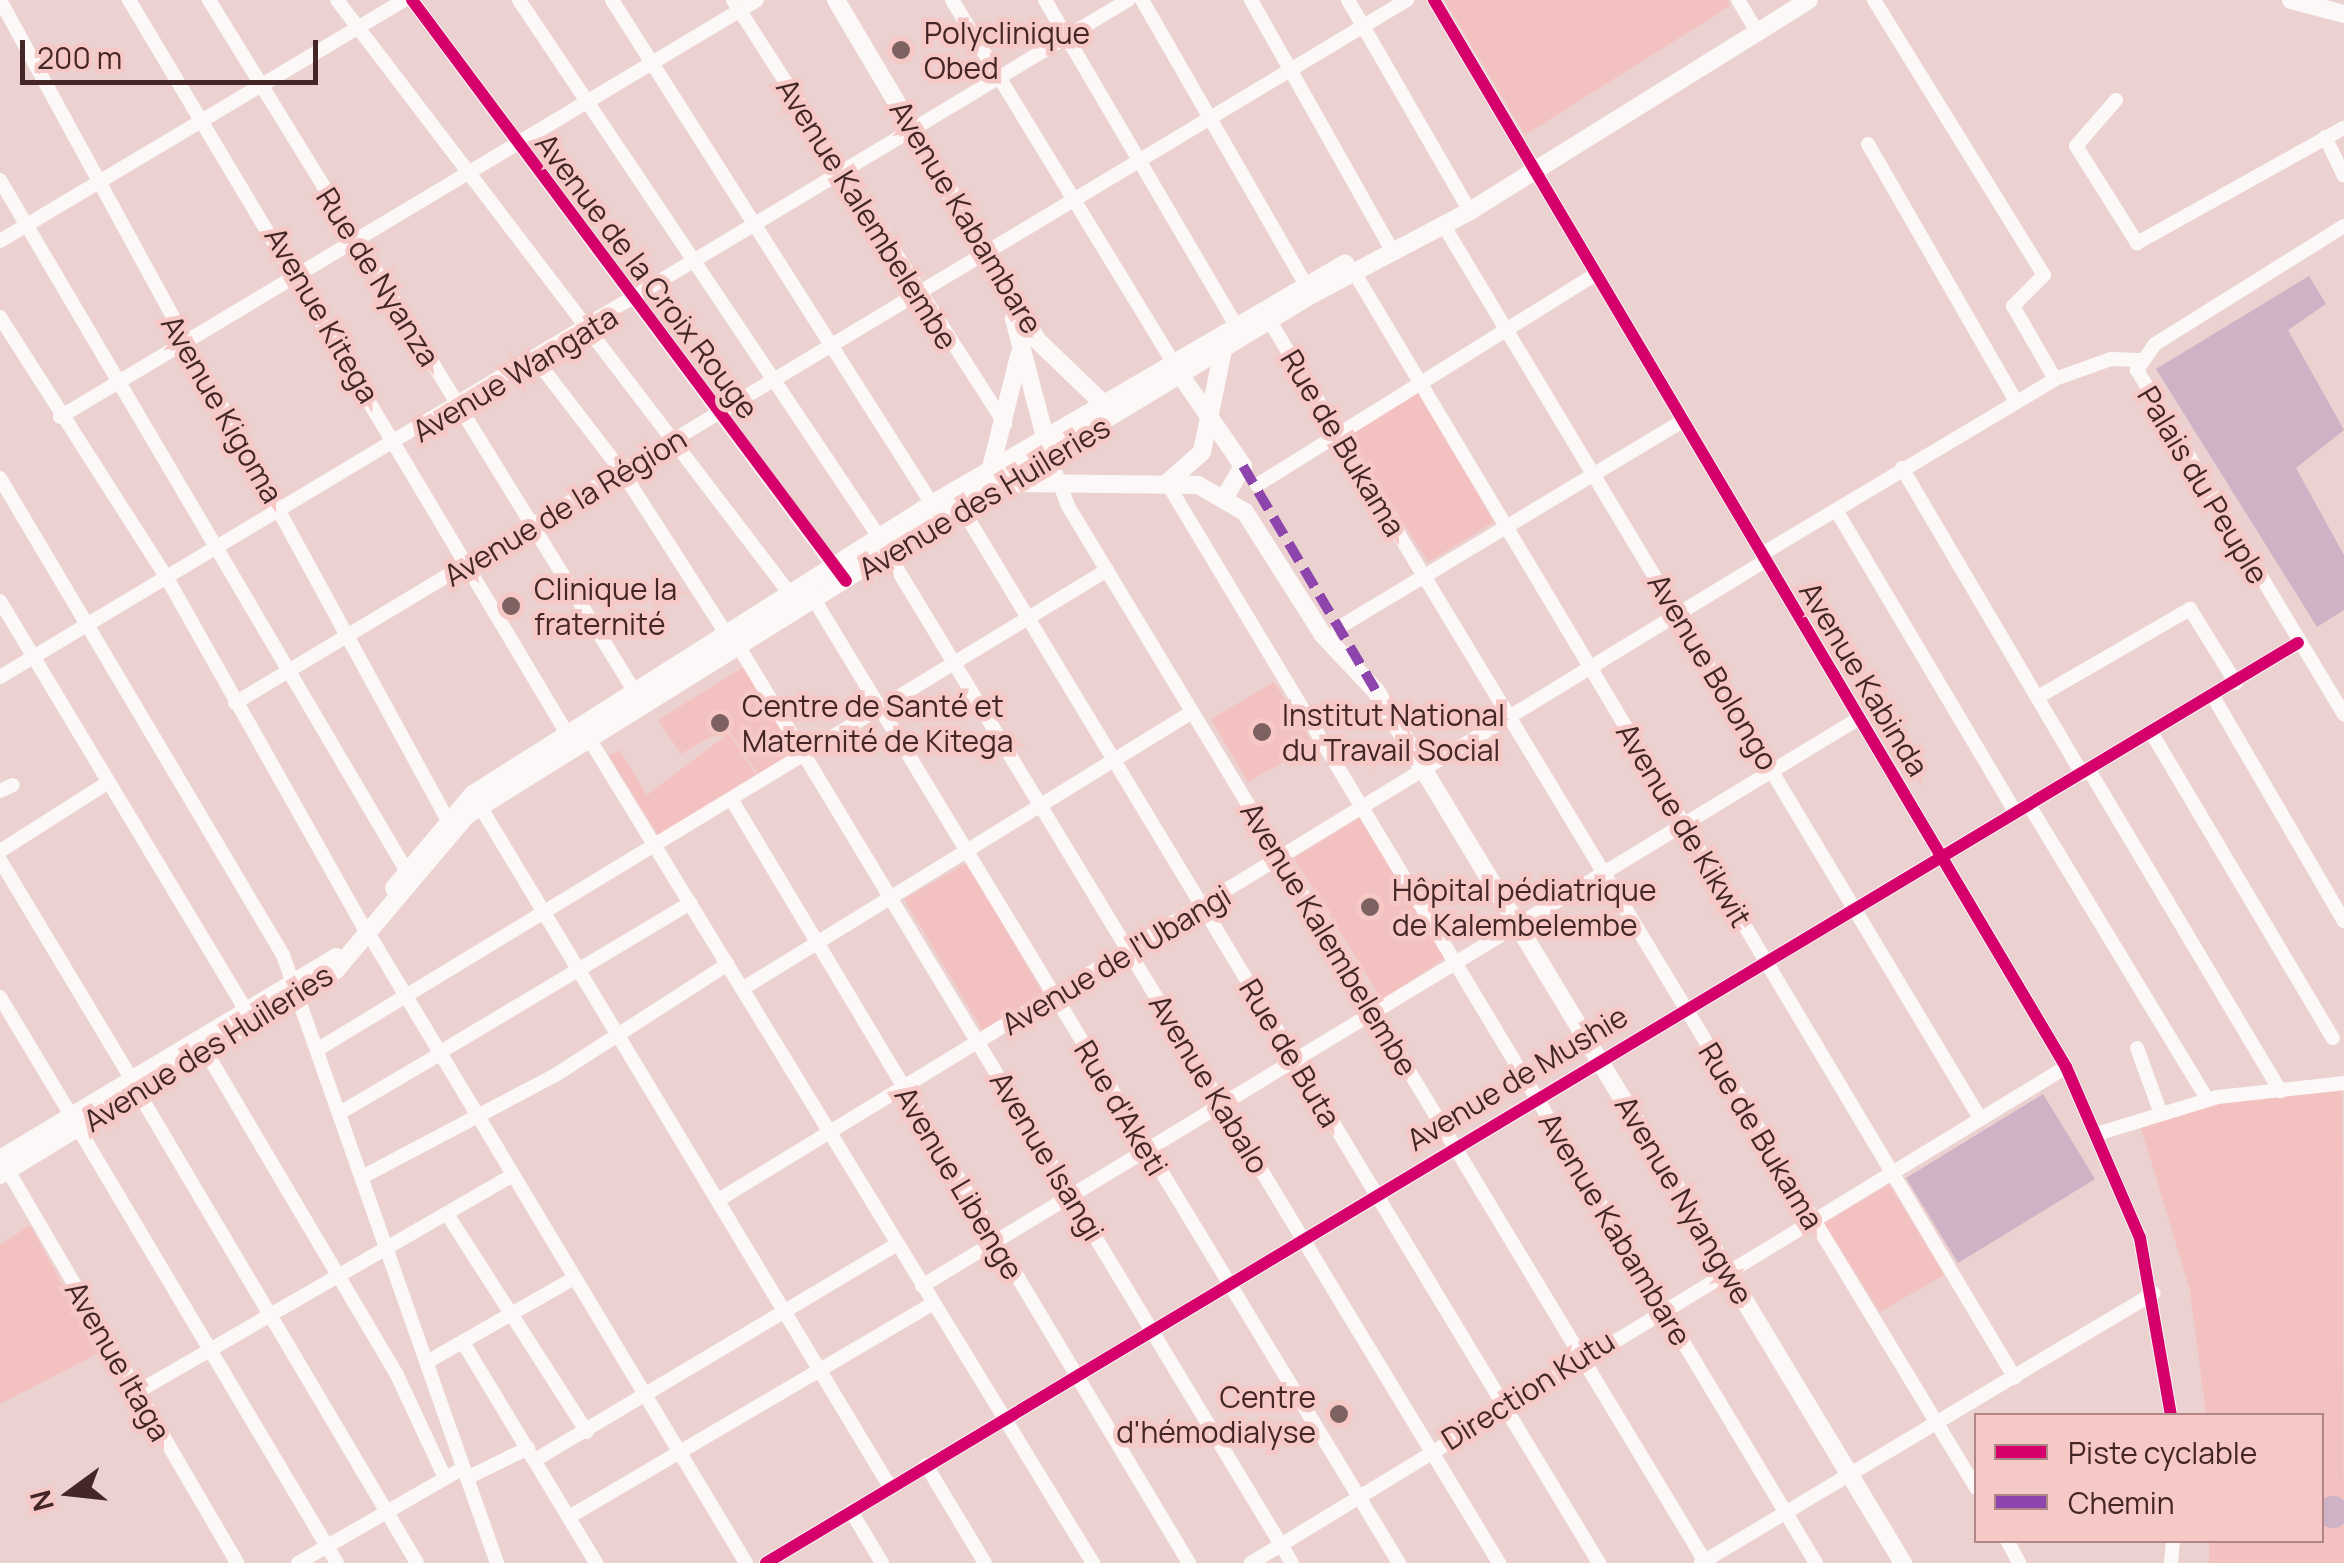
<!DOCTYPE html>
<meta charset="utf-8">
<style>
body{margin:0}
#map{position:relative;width:2344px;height:1563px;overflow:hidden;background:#ebd2d1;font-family:Manrope,sans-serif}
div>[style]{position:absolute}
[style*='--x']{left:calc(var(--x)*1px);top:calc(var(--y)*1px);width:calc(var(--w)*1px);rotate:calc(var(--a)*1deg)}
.built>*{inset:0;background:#f3c2c0}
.green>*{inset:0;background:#ceb2c5}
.round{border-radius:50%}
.minor>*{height:14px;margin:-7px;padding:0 7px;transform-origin:7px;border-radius:7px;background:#fcf8f8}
.major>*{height:18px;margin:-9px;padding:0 9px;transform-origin:9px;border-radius:9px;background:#fcf8f8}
.quiet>*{height:10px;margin-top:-5px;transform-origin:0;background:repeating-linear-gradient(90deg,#8e44ad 0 20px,transparent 0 30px)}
.cycleway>*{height:12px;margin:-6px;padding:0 6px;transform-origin:6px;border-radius:6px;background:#d6006c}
.dots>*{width:28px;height:28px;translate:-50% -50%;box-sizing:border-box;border:5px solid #f6c8c6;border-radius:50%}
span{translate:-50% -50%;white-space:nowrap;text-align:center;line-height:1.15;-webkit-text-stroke:9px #f6c8c6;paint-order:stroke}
.poi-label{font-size:30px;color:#432625}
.left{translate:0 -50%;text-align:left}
.right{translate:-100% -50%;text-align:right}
.street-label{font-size:30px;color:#432625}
.legend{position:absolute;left:1974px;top:1413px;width:350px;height:130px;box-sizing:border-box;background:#f6c8c6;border:2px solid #ae8786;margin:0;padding:12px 18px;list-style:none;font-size:30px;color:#432625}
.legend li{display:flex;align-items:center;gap:20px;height:50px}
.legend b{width:50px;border:2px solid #ae8786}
.north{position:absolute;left:20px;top:1443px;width:100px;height:100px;-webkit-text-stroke:8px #f6c8c6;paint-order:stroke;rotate:255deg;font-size:28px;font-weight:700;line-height:40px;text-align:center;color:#432625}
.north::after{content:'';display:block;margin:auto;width:35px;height:45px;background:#432625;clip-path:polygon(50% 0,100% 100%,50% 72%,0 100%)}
.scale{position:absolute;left:20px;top:40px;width:298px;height:45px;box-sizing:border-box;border:5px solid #432625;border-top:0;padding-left:12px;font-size:30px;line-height:35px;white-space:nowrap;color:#432625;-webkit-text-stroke:8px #f6c8c6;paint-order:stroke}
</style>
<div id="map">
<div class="built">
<i style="clip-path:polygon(1444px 0,1727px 0,1730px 6px,1525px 135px)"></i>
<i style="clip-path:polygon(1418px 392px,1494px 522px,1428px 562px,1347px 432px)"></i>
<i style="clip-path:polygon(745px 666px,796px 751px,758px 774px,727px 727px,681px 754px,658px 720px)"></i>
<i style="clip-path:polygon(1274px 682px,1314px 745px,1248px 782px,1211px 719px)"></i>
<i style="clip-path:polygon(729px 733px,756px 775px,658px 835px,609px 756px,619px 750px,647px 795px)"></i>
<i style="clip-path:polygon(1359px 818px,1446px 957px,1382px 1000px,1294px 858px)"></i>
<i style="clip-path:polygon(967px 863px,1044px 995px,982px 1030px,904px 899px)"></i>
<i style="clip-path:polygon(2342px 1083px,2344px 1563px,2209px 1563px,2209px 1541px,2322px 1540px,2322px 1416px,2206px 1415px,2190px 1290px,2139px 1121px,2207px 1099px)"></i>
<i style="clip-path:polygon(1889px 1184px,1944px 1275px,1880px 1312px,1824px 1223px)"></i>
<i style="clip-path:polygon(30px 1225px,99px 1353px,0 1404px,0 1245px)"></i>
</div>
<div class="green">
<i style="clip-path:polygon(2309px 276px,2326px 304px,2288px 330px,2344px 430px,2296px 468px,2344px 555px,2344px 610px,2317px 627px,2156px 369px)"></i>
<i style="clip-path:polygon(2043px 1094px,2095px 1179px,1958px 1263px,1906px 1178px)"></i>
<i class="round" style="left:2317px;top:1496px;width:32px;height:32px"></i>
</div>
<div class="minor">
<i style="--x:0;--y:0;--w:931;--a:61.37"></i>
<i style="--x:129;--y:0;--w:858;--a:59.16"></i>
<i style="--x:209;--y:0;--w:818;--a:58.39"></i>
<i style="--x:337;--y:0;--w:752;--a:52.67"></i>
<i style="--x:412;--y:0;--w:715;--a:53.31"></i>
<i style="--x:519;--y:0;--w:650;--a:56.16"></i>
<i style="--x:612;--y:0;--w:597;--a:57.59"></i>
<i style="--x:733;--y:0;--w:504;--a:57.32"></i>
<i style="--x:952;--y:0;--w:424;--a:58.6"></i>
<i style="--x:1045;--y:0;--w:376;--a:59.6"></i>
<i style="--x:1142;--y:0;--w:339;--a:60.1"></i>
<i style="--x:1251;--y:0;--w:279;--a:60.6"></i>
<i style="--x:1348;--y:0;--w:232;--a:60"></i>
<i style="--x:1434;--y:0;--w:1240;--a:59.36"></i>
<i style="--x:2066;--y:1067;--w:186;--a:66.6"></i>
<i style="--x:2140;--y:1238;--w:181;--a:80.1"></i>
<i style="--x:1738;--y:0;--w:37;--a:59"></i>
<i style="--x:1874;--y:0;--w:323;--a:58.3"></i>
<i style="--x:2044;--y:275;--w:44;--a:135"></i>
<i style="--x:2013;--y:306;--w:84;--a:60.1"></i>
<i style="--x:2116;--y:100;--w:61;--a:131"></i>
<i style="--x:2076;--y:146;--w:115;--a:57.8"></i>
<i style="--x:2137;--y:243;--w:237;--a:-29.1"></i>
<i style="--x:2325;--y:137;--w:43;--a:64"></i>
<i style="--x:1868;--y:144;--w:297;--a:60.1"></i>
<i style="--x:0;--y:180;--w:801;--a:59.53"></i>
<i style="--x:1444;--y:226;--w:1041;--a:59"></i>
<i style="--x:2344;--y:226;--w:223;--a:148"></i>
<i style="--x:2155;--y:344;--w:32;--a:125"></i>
<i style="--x:2137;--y:370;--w:402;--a:59"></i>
<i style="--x:0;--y:241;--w:471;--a:-30.8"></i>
<i style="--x:1354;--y:272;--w:1288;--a:59.14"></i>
<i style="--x:0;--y:317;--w:312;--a:57.4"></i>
<i style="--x:168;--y:580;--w:399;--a:60.6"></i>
<i style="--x:1269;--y:320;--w:1365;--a:58.81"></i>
<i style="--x:537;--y:361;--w:141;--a:52.5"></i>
<i style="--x:623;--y:473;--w:196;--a:57.3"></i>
<i style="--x:60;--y:417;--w:812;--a:-30.89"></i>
<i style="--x:1051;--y:460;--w:49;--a:69.7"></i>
<i style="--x:1068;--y:506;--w:1235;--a:58.89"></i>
<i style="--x:1902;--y:468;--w:355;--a:59.5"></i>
<i style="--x:0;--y:478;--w:555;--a:59.32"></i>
<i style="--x:283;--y:955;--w:645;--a:70.61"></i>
<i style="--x:1167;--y:483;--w:1260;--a:59"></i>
<i style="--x:1257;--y:485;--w:398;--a:-31.9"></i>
<i style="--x:961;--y:507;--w:1234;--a:58.86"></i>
<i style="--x:1836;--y:510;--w:351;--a:59.3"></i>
<i style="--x:888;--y:554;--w:1180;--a:58.8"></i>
<i style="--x:1762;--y:554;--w:341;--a:-30.8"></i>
<i style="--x:2055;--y:379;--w:59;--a:-19.7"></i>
<i style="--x:2111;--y:359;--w:28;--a:2"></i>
<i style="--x:0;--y:601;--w:485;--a:59"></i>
<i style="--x:815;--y:601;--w:1125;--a:58.74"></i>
<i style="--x:1338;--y:628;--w:401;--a:-31"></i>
<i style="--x:739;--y:647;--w:1070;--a:58.88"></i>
<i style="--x:0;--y:677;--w:1316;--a:-30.97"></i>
<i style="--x:2038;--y:697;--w:176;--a:-30.1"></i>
<i style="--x:2190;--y:609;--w:87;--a:58.1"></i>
<i style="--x:2214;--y:698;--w:258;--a:59.8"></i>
<i style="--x:235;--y:703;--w:1367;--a:-30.96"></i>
<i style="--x:2151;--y:732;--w:356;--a:59.3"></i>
<i style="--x:590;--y:740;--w:965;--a:58.57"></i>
<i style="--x:2089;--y:770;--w:374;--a:59.2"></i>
<i style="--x:0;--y:791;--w:14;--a:-25"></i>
<i style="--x:475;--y:798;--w:804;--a:58.94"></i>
<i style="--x:733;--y:802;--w:887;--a:59.07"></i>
<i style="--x:2029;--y:805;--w:344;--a:58.8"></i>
<i style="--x:0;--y:851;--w:127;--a:-32.4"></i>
<i style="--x:0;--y:860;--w:257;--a:59"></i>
<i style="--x:370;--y:936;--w:731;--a:59.05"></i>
<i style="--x:742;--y:989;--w:528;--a:-31.61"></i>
<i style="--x:0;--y:997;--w:140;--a:59"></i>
<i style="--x:320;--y:1048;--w:921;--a:-31.27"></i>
<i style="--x:2137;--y:1048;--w:70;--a:70"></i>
<i style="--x:206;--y:1052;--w:375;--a:59.4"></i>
<i style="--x:397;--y:1375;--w:111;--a:65"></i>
<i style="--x:437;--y:1054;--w:295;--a:-30.8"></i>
<i style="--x:138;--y:1092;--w:547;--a:59.36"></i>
<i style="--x:343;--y:1111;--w:110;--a:-30.5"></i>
<i style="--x:78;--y:1128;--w:506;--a:59.23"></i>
<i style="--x:2100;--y:1133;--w:123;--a:-17"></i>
<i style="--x:2218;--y:1097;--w:127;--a:-6.3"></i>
<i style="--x:3;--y:1162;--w:464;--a:59.7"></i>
<i style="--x:362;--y:1177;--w:221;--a:-27.8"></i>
<i style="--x:557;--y:1074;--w:203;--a:-32.8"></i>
<i style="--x:720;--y:1199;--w:1224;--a:-31.41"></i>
<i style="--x:447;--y:1214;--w:259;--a:57.3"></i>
<i style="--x:922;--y:1286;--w:1094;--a:-31.21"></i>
<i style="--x:464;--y:1344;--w:256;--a:58.9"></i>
<i style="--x:427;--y:1362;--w:169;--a:-29.7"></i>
<i style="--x:137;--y:1392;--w:432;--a:-30"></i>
<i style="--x:535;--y:1460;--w:420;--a:-30.8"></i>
<i style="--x:926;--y:1465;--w:114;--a:59"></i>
<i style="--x:467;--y:1478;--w:68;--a:-26.2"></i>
<i style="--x:851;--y:1511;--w:61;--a:59.2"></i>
<i style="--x:569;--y:1517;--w:421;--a:-30.4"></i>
<i style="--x:2007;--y:1540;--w:26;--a:62"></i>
<i style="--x:298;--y:1563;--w:190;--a:-29.9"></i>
<i style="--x:766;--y:1563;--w:1787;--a:-30.99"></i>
<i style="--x:1251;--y:1563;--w:954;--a:-31.32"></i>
<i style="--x:1701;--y:1563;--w:527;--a:-30.8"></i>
<i style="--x:2171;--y:1563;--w:23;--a:-85"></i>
</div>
<div class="major">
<i style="--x:836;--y:0;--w:396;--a:59.4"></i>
<i style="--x:1038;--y:341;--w:100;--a:43.8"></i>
<i style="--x:2291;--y:0;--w:55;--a:14.8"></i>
<i style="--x:1014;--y:319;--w:134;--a:75.3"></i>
<i style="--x:1175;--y:367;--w:120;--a:55.5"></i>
<i style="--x:1243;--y:466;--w:34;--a:120"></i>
<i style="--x:990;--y:472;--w:120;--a:-76"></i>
<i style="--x:1168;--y:482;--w:45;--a:-41.4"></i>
<i style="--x:1202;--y:452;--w:104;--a:-78.4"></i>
<i style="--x:1016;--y:483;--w:182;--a:0.6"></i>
<i style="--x:1198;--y:485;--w:54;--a:29.9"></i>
<i style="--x:1245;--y:512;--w:146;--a:57.6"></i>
<i style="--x:1323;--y:635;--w:77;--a:46.6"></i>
<i style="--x:1376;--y:691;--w:1019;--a:58.85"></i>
<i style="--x:394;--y:888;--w:123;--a:-50"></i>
<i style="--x:473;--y:794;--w:543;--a:-32.29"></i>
<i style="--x:932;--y:504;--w:478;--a:-30.2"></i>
<i style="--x:0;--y:1159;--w:392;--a:-31"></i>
<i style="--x:0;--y:1175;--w:394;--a:-31.4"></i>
<i style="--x:336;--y:970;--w:203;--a:-49.8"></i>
<i style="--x:467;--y:815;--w:582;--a:-31.94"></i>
<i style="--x:961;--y:507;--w:409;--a:-31.2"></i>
<i style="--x:1311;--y:295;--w:180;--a:-27.8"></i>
<i style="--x:1470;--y:211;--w:399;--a:-31.9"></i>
</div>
<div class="quiet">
<i style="--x:1243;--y:466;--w:261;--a:59.4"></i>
</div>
<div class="cycleway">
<i style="--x:412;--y:0;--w:725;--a:53.24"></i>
<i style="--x:1434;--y:0;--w:1240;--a:59.36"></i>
<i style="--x:2066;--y:1067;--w:186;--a:66.6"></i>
<i style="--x:2140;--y:1238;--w:181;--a:80.1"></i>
<i style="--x:766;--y:1563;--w:1787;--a:-30.99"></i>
</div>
<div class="dots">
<i style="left:901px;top:50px;background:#7e6261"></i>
<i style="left:511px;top:606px;background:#7e6261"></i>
<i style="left:720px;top:723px;background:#7e6261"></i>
<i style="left:1262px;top:732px;background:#7e6261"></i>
<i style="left:1370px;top:907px;background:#7e6261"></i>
<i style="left:1339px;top:1414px;background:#7e6261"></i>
</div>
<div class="poi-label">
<span class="left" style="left:924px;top:50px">Polyclinique<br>Obed</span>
<span class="left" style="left:534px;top:606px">Clinique la<br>fraternité</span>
<span class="left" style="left:742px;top:723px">Centre de Santé et<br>Maternité de Kitega</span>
<span class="left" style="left:1282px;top:732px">Institut National<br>du Travail Social</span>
<span class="left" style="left:1392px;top:907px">Hôpital pédiatrique<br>de Kalembelembe</span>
<span class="right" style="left:1316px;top:1414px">Centre<br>d'hémodialyse</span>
</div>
<div class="street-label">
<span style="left:867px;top:214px;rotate:58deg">Avenue Kalembelembe</span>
<span style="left:966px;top:217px;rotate:59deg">Avenue Kabambare</span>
<span style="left:647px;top:276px;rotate:53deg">Avenue de la Croix Rouge</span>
<span style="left:378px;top:277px;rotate:58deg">Rue de Nyanza</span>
<span style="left:322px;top:315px;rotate:60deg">Avenue Kitega</span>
<span style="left:515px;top:374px;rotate:-31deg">Avenue Wangata</span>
<span style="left:222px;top:409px;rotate:60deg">Avenue Kigoma</span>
<span style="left:1343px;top:443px;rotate:59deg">Rue de Bukama</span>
<span style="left:2203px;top:485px;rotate:59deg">Palais du Peuple</span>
<span style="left:984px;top:498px;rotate:-31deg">Avenue des Huileries</span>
<span style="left:565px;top:507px;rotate:-31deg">Avenue de la Région</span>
<span style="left:1713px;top:672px;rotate:59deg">Avenue Bolongo</span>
<span style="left:1864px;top:679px;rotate:59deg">Avenue Kabinda</span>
<span style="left:1684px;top:825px;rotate:59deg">Avenue de Kikwit</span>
<span style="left:1329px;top:939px;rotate:59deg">Avenue Kalembelembe</span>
<span style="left:1116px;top:960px;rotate:-31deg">Avenue de l'Ubangi</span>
<span style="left:208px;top:1048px;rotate:-32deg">Avenue des Huileries</span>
<span style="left:1290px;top:1053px;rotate:59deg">Rue de Buta</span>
<span style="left:1517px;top:1078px;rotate:-31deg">Avenue de Mushie</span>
<span style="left:1209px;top:1084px;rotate:59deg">Avenue Kabalo</span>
<span style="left:1121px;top:1108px;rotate:59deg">Rue d'Aketi</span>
<span style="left:1761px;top:1136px;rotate:59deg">Rue de Bukama</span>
<span style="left:1047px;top:1156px;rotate:59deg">Avenue Isangi</span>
<span style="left:959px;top:1183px;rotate:59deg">Avenue Libenge</span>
<span style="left:1684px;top:1200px;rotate:59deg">Avenue Nyangwe</span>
<span style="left:1615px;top:1229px;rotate:59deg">Avenue Kabambare</span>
<span style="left:118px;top:1361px;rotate:60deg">Avenue Itaga</span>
<span style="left:1528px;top:1390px;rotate:-32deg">Direction Kutu</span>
</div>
<ul class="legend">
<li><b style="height:12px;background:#d6006c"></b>Piste cyclable</li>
<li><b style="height:12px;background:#8e44ad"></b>Chemin</li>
</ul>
<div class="north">N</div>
<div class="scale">200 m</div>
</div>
